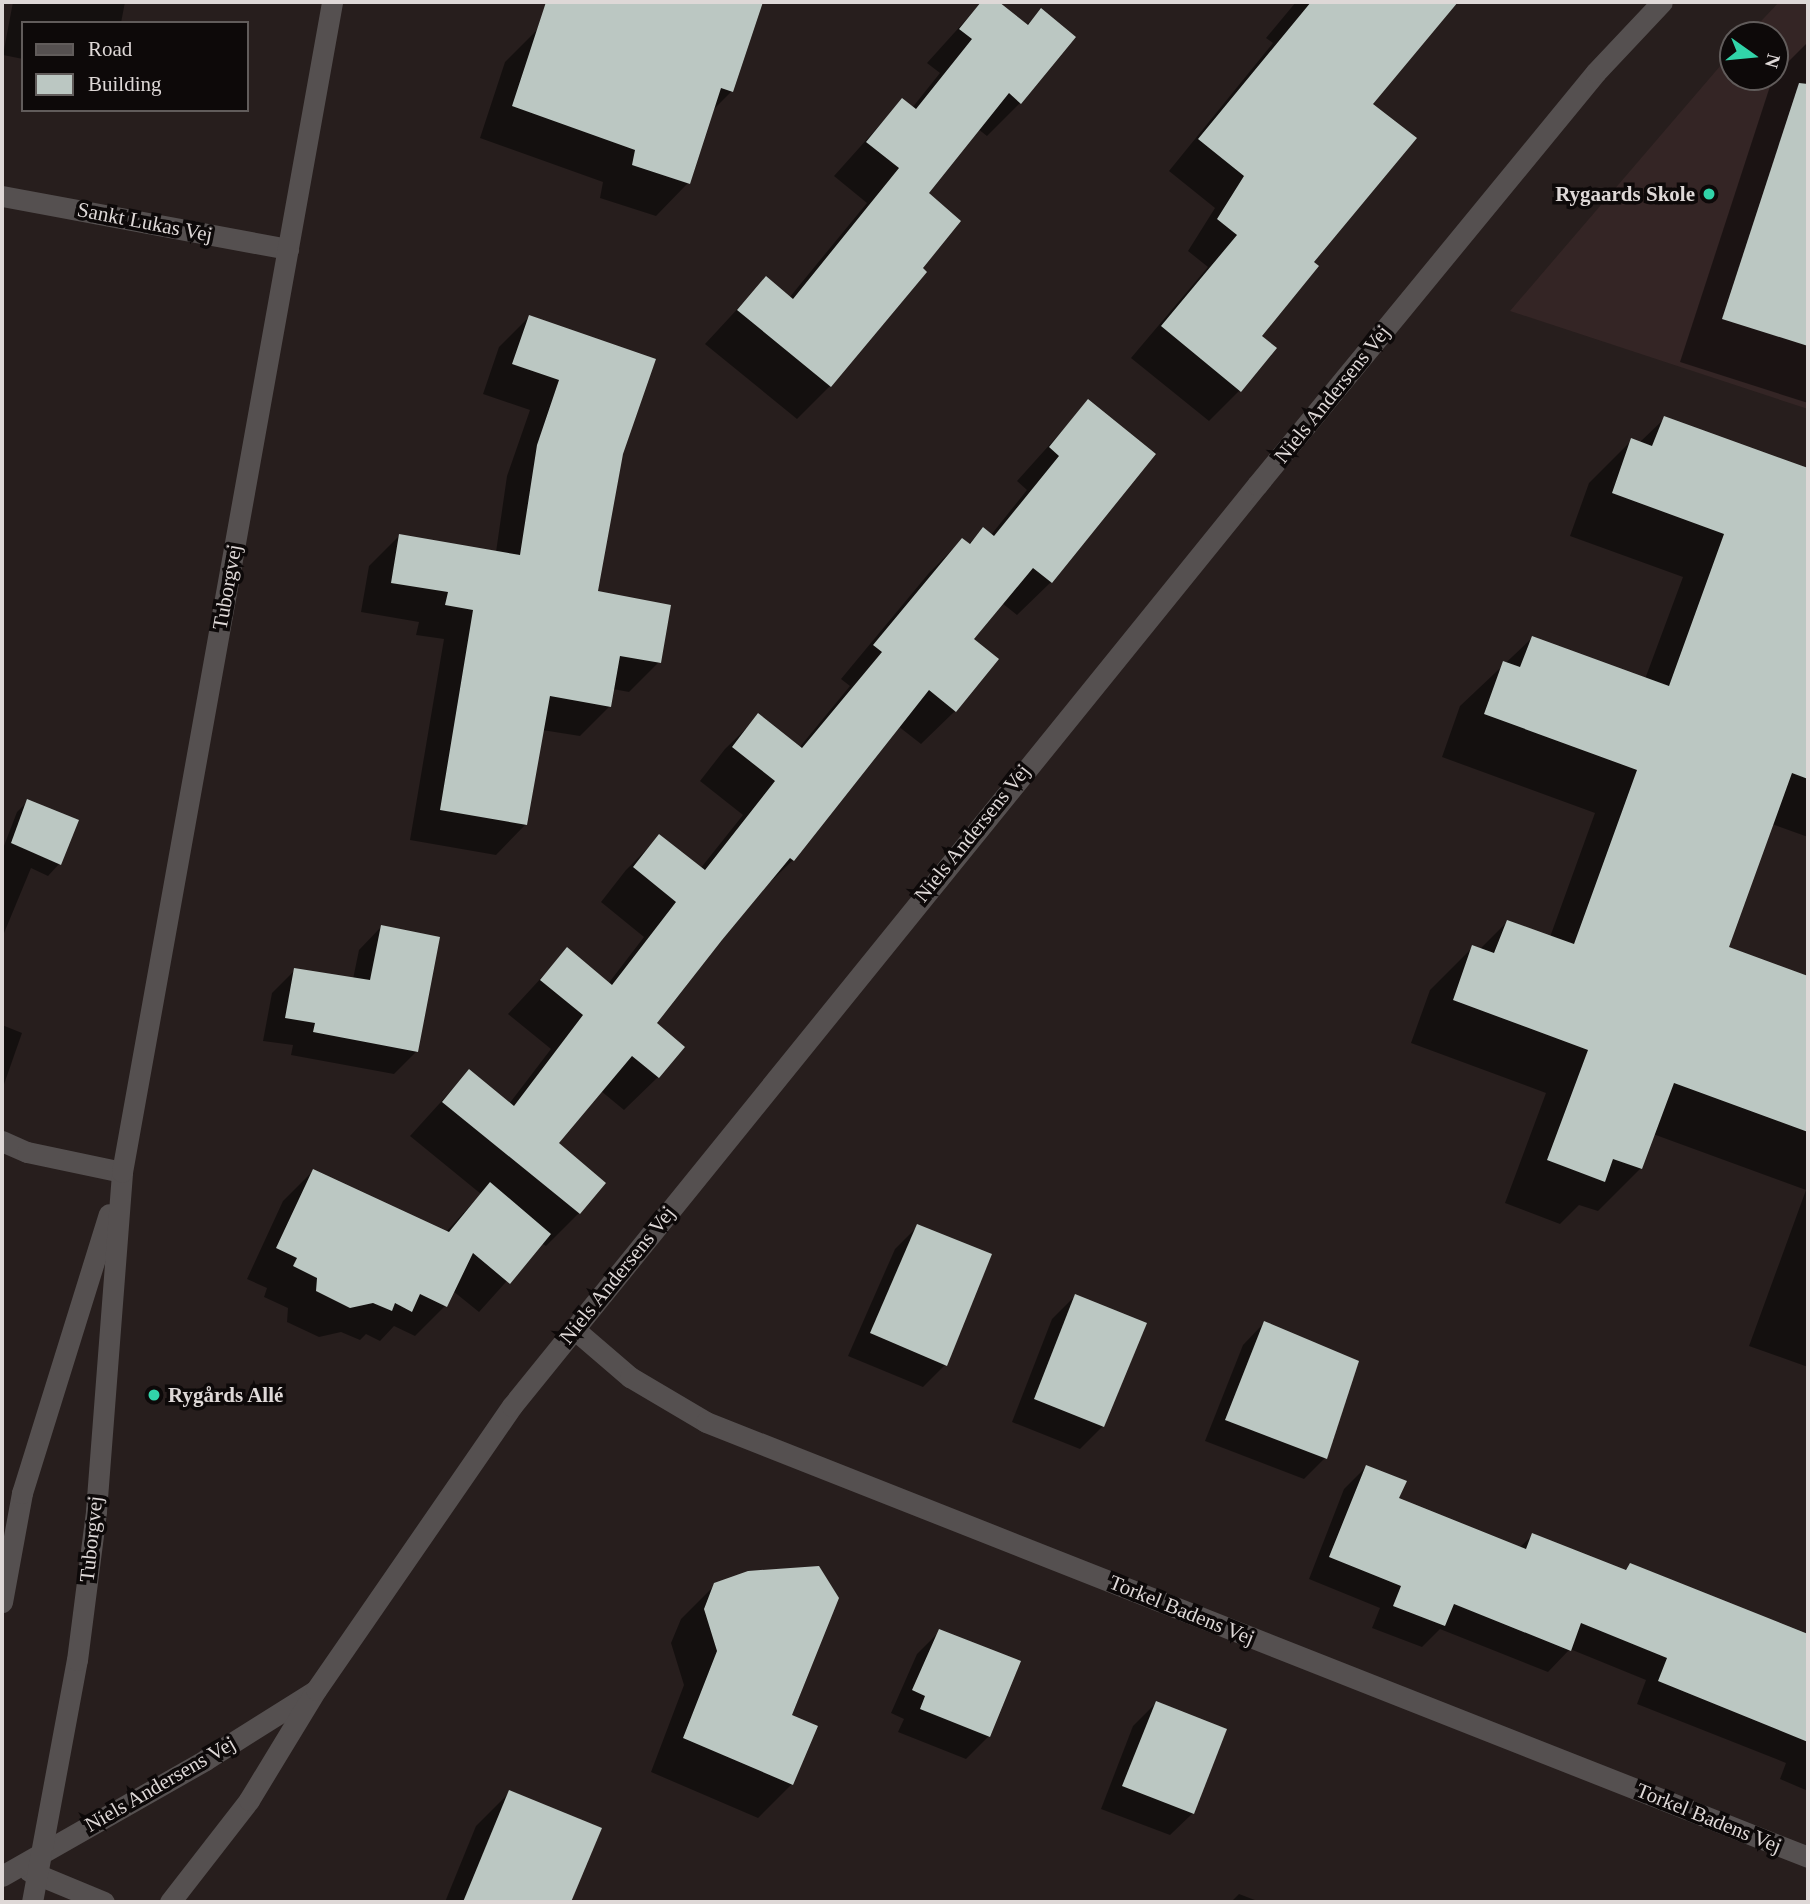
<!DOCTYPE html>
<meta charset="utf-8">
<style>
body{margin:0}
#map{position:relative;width:1810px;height:1904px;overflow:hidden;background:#271e1d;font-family:"Times New Roman",serif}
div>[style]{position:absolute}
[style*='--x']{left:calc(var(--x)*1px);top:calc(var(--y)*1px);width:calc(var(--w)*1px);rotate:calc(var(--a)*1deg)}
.built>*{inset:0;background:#342525}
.shadow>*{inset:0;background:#0007}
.building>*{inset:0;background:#bbc7c2}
.minor>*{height:21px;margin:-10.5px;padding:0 10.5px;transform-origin:10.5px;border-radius:10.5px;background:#555050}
.dots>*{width:19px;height:19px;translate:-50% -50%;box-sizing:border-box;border:4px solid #0d0909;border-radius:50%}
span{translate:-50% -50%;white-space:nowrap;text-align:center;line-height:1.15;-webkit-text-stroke:7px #0d0909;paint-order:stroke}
.poi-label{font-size:21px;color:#ded8d7;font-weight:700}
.right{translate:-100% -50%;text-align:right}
.left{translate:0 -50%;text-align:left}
.street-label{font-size:21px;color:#ded8d7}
.frame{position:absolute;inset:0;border:4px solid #ded8d7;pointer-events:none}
.legend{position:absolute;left:21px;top:21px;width:228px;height:91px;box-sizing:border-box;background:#0d0909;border:2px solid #615c5b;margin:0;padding:9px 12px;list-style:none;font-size:21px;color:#ded8d7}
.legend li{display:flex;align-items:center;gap:14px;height:35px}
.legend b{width:35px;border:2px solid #615c5b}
.north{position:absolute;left:1719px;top:21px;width:70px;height:70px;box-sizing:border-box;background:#0d0909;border:2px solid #615c5b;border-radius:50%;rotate:105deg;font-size:19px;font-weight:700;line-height:28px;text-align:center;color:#ded8d7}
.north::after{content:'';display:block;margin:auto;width:24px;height:32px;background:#31d4a9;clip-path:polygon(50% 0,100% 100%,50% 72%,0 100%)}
</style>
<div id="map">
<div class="built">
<i style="clip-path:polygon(1779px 2px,1808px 2px,1808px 409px,1510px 311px,1733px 51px,1733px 77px,1775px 77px,1775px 35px,1748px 35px)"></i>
</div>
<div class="shadow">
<i style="clip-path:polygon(13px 2px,125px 2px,121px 23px,23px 23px,23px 59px,3px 55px)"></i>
<i style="clip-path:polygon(610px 2px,761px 2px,732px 91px,711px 112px,688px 183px,656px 216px,600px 198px,603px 182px,480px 138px,505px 62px,538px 29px,596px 45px)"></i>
<i style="clip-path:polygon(982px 2px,996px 2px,1026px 26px,1041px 11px,1020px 103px,987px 136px,978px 129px,926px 193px,830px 386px,797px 419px,705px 344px,766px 278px,789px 298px,867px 203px,834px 176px,902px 100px,912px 108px,940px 73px,927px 63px)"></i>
<i style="clip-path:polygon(1296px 2px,1455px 2px,1370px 104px,1311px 263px,1259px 336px,1240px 390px,1209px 421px,1131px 358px,1208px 267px,1188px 251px,1215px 208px,1169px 171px,1273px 43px,1266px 38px)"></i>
<i style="clip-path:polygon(1808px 42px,1808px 403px,1680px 362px,1773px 77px)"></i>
<i style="clip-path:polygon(529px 317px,621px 454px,596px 593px,659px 662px,629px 692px,613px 689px,610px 706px,580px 736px,542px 730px,526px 824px,496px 855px,410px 840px,444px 639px,416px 635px,419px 622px,361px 612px,369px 566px,399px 536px,496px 552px,507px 476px,530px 410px,483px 394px,499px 347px)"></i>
<i style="clip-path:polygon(1088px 402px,1051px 582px,1017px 615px,1002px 603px,971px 639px,997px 660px,955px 711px,921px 744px,898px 726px,793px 860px,759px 893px,655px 1024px,683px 1047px,658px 1077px,624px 1110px,601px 1091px,556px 1143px,579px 1213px,546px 1246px,541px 1243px,479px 1312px,453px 1291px,445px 1306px,415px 1336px,394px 1326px,380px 1341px,366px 1334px,360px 1340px,341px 1332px,319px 1337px,287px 1322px,288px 1308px,264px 1297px,267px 1288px,247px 1279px,283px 1201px,313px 1171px,445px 1233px,481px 1194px,410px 1136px,469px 1071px,509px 1104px,551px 1049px,508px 1014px,567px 950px,608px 984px,644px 937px,601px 902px,626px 870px,660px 836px,700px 869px,743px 815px,700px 781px,725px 749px,759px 716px,799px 748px,850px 686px,841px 679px,929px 573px,962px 540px,968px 545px,983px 529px,991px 535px,1027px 490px,1017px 481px)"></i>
<i style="clip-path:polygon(1665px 418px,1808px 470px,1808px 571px,1797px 601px,1808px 604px,1808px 837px,1772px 824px,1726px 948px,1808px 978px,1808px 1367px,1749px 1346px,1806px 1190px,1653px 1134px,1641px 1168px,1598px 1211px,1579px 1205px,1560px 1224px,1505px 1203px,1546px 1093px,1411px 1043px,1430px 990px,1473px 947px,1480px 949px,1507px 922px,1550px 937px,1595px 813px,1442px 757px,1460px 706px,1532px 638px,1645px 679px,1683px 577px,1570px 536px,1589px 483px,1632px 440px,1639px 443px)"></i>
<i style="clip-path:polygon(28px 801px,77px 821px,59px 864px,48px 876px,31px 868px,2px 938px,2px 851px,17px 812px)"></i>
<i style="clip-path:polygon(381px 927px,417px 1051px,394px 1074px,291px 1055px,293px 1045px,263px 1041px,272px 993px,295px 970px,353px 979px,359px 950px)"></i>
<i style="clip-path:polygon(2px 1025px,22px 1033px,2px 1090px)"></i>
<i style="clip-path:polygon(918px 1226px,945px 1365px,923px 1387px,848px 1356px,895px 1249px)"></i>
<i style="clip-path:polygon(1075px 1296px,1103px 1426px,1080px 1449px,1012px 1422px,1052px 1319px)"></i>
<i style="clip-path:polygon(1264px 1323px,1325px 1458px,1304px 1479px,1205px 1441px,1243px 1345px)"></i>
<i style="clip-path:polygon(1366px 1467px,1397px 1499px,1519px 1548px,1533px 1535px,1624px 1571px,1630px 1565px,1808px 1635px,1808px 1791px,1780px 1779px,1786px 1763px,1637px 1704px,1646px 1680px,1570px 1649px,1548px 1672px,1440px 1629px,1422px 1647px,1372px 1628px,1380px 1608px,1309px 1579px,1344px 1489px)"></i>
<i style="clip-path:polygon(715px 1585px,790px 1716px,792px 1784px,758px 1818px,651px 1772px,684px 1685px,671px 1643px,681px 1619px)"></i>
<i style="clip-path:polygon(940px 1631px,989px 1736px,966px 1759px,898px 1732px,904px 1719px,891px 1713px,917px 1654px)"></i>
<i style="clip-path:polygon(1156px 1703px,1193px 1813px,1170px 1835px,1101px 1809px,1133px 1726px)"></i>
<i style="clip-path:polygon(510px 1792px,599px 1829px,569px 1902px,445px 1902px,476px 1826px)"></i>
<i style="clip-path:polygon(1239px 1894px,1260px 1902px,1231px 1902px)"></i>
</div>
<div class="building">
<i style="clip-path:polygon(546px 2px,763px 2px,733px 92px,721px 88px,690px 184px,632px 165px,635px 150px,512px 106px)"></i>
<i style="clip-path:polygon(981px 2px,999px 2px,1028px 25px,1041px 8px,1076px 37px,1021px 104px,1009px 93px,929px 193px,961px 221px,923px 268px,927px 272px,831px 387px,737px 310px,766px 276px,793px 299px,899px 168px,866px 142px,902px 98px,916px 109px,972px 39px,959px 29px)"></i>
<i style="clip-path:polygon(1311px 2px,1458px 2px,1373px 104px,1417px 138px,1314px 262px,1319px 266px,1262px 336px,1277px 348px,1241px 392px,1161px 326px,1237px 235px,1217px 219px,1244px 176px,1198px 139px)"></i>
<i style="clip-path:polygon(1799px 83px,1808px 84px,1808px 346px,1722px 319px)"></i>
<i style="clip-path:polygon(529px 315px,656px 359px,623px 454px,598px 591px,671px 605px,661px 663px,620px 656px,611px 707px,550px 696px,527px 825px,440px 810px,473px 610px,445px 605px,448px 592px,391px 583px,399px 534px,520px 555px,537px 445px,559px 380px,512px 364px)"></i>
<i style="clip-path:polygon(1088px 399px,1156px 454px,1052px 583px,1033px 568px,974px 639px,999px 659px,956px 712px,929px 690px,794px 861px,790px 858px,722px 940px,657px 1023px,685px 1047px,659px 1078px,632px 1056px,559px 1143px,606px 1183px,580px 1214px,442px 1102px,469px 1069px,514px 1106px,583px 1015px,540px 980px,567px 947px,612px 985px,676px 902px,633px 867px,659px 834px,705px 870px,775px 781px,732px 747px,758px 713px,802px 748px,882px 652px,873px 645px,962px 538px,970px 544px,983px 527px,994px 536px,1059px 456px,1049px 447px)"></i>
<i style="clip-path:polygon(1664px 416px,1808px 468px,1808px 779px,1792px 773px,1729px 947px,1808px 976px,1808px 1132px,1674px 1083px,1642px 1169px,1613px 1159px,1605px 1182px,1547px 1160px,1588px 1050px,1453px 1000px,1472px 945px,1494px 953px,1507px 920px,1574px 944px,1637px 770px,1484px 714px,1503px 661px,1520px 667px,1532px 636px,1669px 686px,1724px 534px,1612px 493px,1631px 438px,1652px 446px)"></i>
<i style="clip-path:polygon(27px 799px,79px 820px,61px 865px,11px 843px)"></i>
<i style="clip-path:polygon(381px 925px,440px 937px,418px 1052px,313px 1032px,315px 1023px,285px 1018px,294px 968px,370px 980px)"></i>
<i style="clip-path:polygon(313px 1169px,449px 1232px,490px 1182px,551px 1234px,510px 1284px,473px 1253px,447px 1307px,420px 1294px,412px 1312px,395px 1303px,392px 1311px,373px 1303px,350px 1308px,316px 1291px,317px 1278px,293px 1266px,297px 1258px,276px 1248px)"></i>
<i style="clip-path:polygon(917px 1224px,992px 1254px,947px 1366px,870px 1333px)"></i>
<i style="clip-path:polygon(1075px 1294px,1147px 1323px,1104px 1427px,1034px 1399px)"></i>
<i style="clip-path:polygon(1264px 1321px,1359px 1361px,1327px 1459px,1225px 1420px)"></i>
<i style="clip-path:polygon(1366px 1465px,1407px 1481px,1399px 1498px,1526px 1549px,1532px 1533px,1626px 1570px,1630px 1563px,1808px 1634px,1808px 1742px,1658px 1681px,1667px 1658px,1581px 1623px,1571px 1651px,1454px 1604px,1445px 1626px,1393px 1606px,1401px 1586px,1329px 1557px)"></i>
<i style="clip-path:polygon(819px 1566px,839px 1598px,792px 1715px,818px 1726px,793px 1785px,683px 1738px,717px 1651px,704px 1609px,714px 1583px,748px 1571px)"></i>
<i style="clip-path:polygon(939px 1629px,1021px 1661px,990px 1737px,920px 1709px,925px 1696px,912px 1690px)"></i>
<i style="clip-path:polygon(1156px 1701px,1227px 1729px,1194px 1814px,1122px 1786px)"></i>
<i style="clip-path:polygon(509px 1790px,602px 1828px,571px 1902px,463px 1902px)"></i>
</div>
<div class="minor">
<i style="--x:2;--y:196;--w:291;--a:10.5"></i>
<i style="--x:2;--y:1141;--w:27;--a:24"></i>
<i style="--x:27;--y:1152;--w:97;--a:11.9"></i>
<i style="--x:574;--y:1329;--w:74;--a:40.6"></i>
<i style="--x:630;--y:1377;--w:88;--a:30.6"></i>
<i style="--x:706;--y:1422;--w:1185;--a:21.54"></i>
<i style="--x:2;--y:1602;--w:111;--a:-79.6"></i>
<i style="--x:22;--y:1493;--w:292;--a:-72.7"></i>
<i style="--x:29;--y:1871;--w:81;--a:22.5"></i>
<i style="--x:2;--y:1876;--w:234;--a:-29.7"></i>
<i style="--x:205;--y:1760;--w:128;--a:-32.2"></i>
<i style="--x:32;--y:1902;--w:246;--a:-79.5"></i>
<i style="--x:77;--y:1660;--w:150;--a:-82.7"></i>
<i style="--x:96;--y:1511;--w:340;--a:-85.6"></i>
<i style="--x:122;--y:1172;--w:1189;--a:-79.82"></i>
<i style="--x:170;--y:1902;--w:129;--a:-52.2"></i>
<i style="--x:249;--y:1800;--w:129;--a:-58.7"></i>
<i style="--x:316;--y:1690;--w:345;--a:-55.4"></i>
<i style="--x:512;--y:1406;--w:1185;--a:-51.03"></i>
<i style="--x:1257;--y:485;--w:534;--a:-50.62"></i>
<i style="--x:1596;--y:72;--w:96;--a:-46.7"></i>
</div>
<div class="dots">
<i style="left:1709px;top:194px;background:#31d4a9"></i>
<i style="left:154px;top:1395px;background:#31d4a9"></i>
</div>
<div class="poi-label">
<span class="right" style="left:1695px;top:194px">Rygaards Skole</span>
<span class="left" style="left:168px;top:1395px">Rygårds Allé</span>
</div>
<div class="street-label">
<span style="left:145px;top:222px;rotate:11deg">Sankt Lukas Vej</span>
<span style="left:1332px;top:394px;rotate:-51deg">Niels Andersens Vej</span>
<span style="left:227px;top:587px;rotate:-80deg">Tuborgvej</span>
<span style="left:972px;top:833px;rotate:-51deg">Niels Andersens Vej</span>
<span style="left:617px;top:1275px;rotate:-51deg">Niels Andersens Vej</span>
<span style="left:91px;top:1539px;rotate:-84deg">Tuborgvej</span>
<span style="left:1182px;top:1610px;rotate:22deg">Torkel Badens Vej</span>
<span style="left:160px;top:1784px;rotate:-30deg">Niels Andersens Vej</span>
<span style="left:1709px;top:1818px;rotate:22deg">Torkel Badens Vej</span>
</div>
<div class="frame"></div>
<ul class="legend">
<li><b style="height:9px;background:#555050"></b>Road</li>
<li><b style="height:19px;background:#bbc7c2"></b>Building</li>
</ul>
<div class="north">N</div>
</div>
